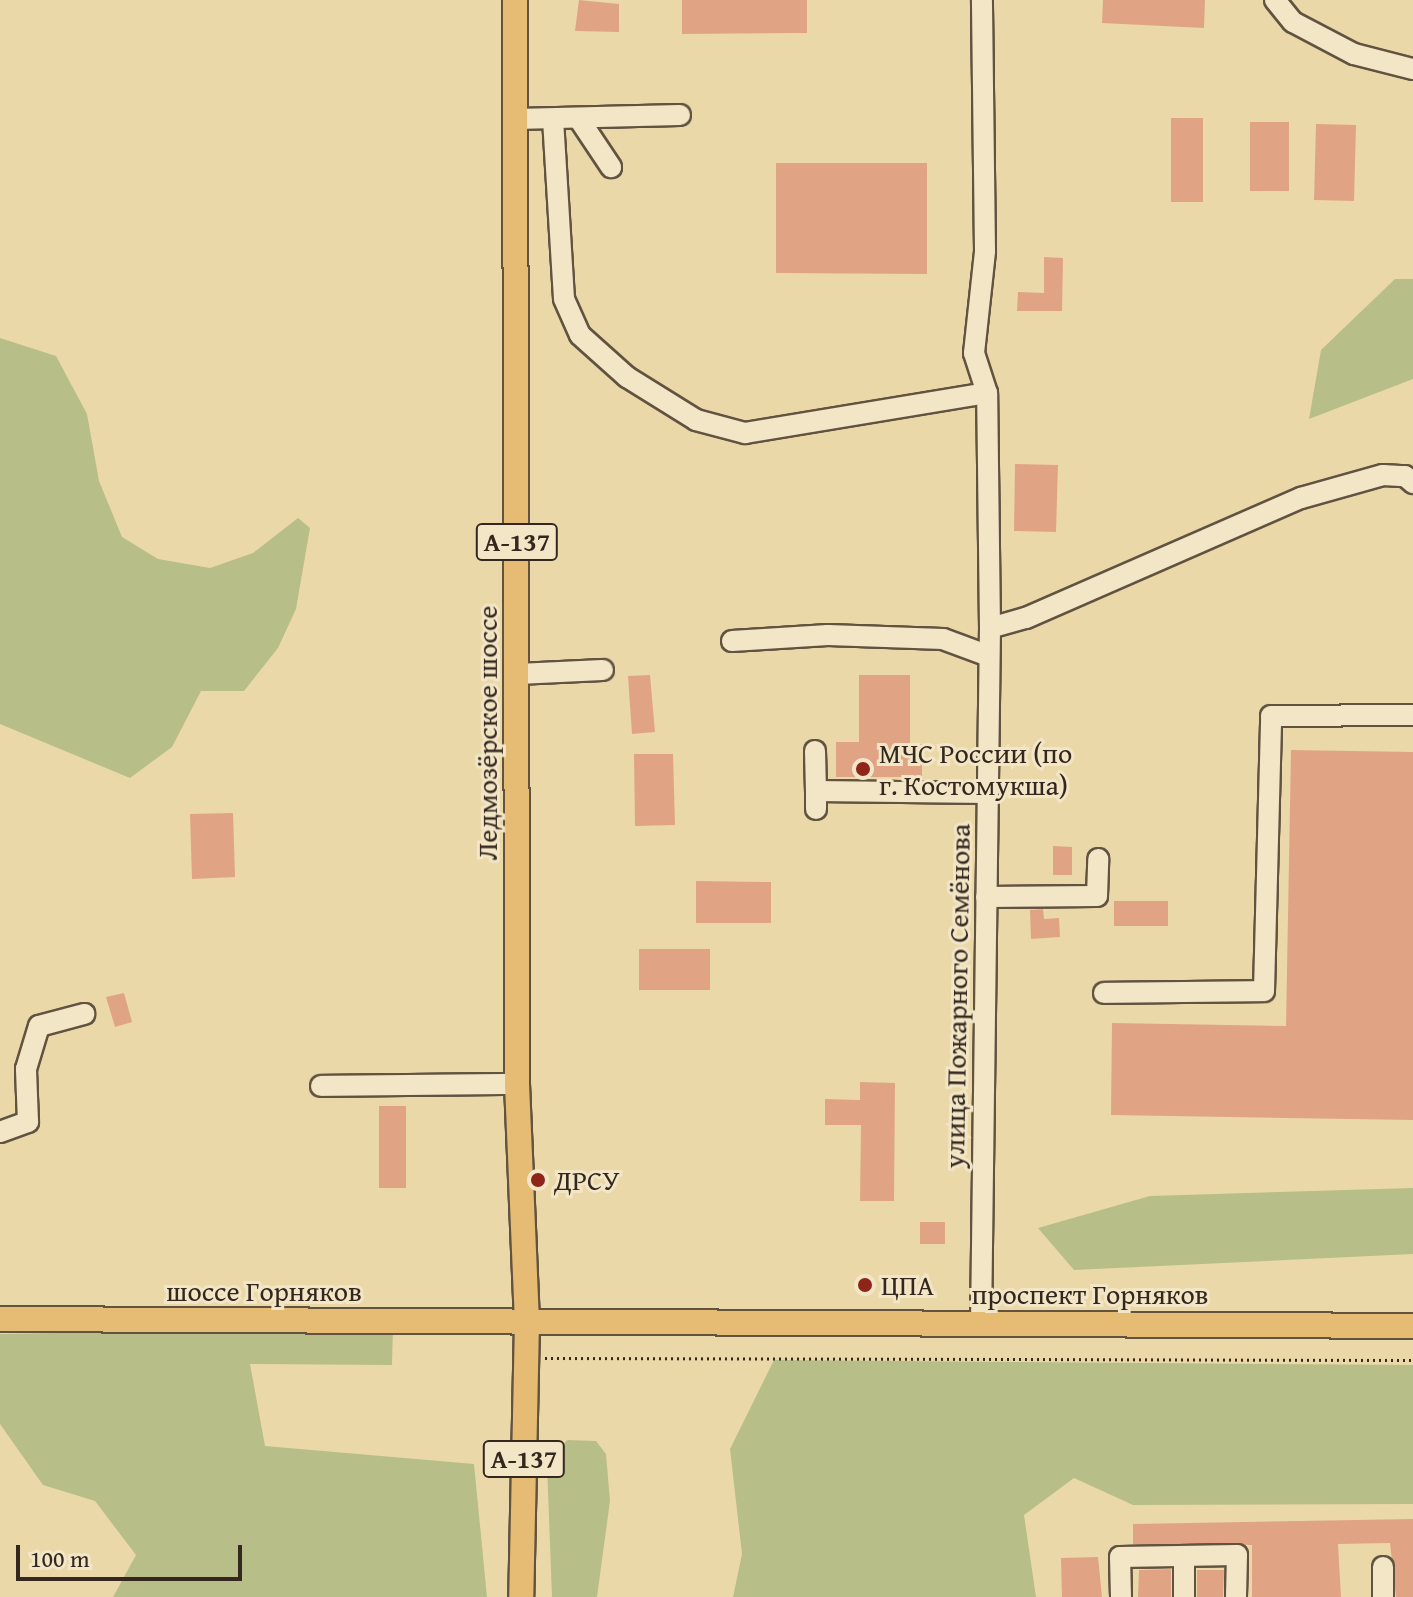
<!DOCTYPE html>
<meta charset="utf-8">
<style>
body{margin:0}
#map{position:relative;width:1413px;height:1597px;overflow:hidden;background:#ebd8a9;font-family:"Gentium Book Plus",serif}
div>[style]{position:absolute}
[style*='--x']{left:calc(var(--x)*1px);top:calc(var(--y)*1px);width:calc(var(--w)*1px);rotate:calc(var(--a)*1deg)}
.green>*{inset:0;background:#b8be87}
.building>*{inset:0;background:#e0a485}
.path>*{height:3px;margin-top:-1.5px;transform-origin:0;background:repeating-linear-gradient(90deg,#34271e 0 2px,transparent 0 6px)}
.roads{filter:drop-shadow(2px 0 #625341) drop-shadow(-2px 0 #625341) drop-shadow(0 2px #625341) drop-shadow(0 -2px #625341)}
.minor>*{height:20px;margin:-10px;padding:0 10px;transform-origin:10px;border-radius:10px;background:#f2e6c7}
.major>*{height:24px;margin:-12px;padding:0 12px;transform-origin:12px;border-radius:12px;background:#e6bc74}
.dots>*{width:22px;height:22px;translate:-50% -50%;box-sizing:border-box;border:4px solid #f2e6c7;border-radius:50%}
span{translate:-50% -50%;white-space:nowrap;text-align:center;line-height:1.15;-webkit-text-stroke:6px #f2e6c7;paint-order:stroke}
.shield-label span{padding:2px 6px;background:#f2e6c7;border:2px solid;border-radius:6px;-webkit-text-stroke-width:0}
.shield-label{font-size:26px;color:#34271e;font-weight:700}
.street-label{font-size:28px;color:#34271e}
.poi-label{font-size:28px;color:#34271e}
.left{translate:0 -50%;text-align:left}
.scale{position:absolute;left:16px;top:1545px;width:226px;height:36px;box-sizing:border-box;border:4px solid #34271e;border-top:0;padding-left:10px;font-size:24px;line-height:28px;white-space:nowrap;color:#34271e;-webkit-text-stroke:6px #f2e6c7;paint-order:stroke}
</style>
<div id="map">
<div class="green">
<i style="clip-path:polygon(1395px 279px,1413px 279px,1413px 379px,1309px 419px,1321px 350px)"></i>
<i style="clip-path:polygon(0 338px,56px 356px,87px 414px,99px 481px,122px 537px,158px 559px,210px 568px,253px 553px,298px 518px,310px 528px,296px 609px,278px 648px,244px 691px,201px 691px,172px 747px,130px 778px,0 724px)"></i>
<i style="clip-path:polygon(1413px 1188px,1413px 1254px,1074px 1270px,1038px 1228px,1150px 1196px)"></i>
<i style="clip-path:polygon(393px 1327px,392px 1365px,250px 1364px,265px 1446px,474px 1464px,487px 1597px,113px 1597px,136px 1555px,95px 1501px,43px 1485px,0 1424px,0 1334px)"></i>
<i style="clip-path:polygon(774px 1360px,1413px 1365px,1413px 1504px,1133px 1505px,1074px 1478px,1024px 1515px,1036px 1597px,733px 1597px,742px 1554px,730px 1449px)"></i>
<i style="clip-path:polygon(567px 1440px,596px 1441px,606px 1454px,610px 1501px,597px 1597px,552px 1597px,547px 1465px)"></i>
</div>
<div class="building">
<i style="clip-path:polygon(579px 0,619px 4px,619px 32px,575px 31px)"></i>
<i style="clip-path:polygon(682px 0,807px 0,807px 33px,682px 34px)"></i>
<i style="clip-path:polygon(1103px 0,1205px 0,1204px 28px,1102px 23px)"></i>
<i style="clip-path:polygon(1171px 118px,1203px 118px,1203px 202px,1171px 202px)"></i>
<i style="clip-path:polygon(1250px 122px,1289px 122px,1289px 191px,1250px 191px)"></i>
<i style="clip-path:polygon(1316px 124px,1356px 125px,1354px 201px,1314px 200px)"></i>
<i style="clip-path:polygon(776px 163px,927px 163px,927px 274px,776px 273px)"></i>
<i style="clip-path:polygon(1044px 257px,1063px 258px,1062px 311px,1017px 311px,1018px 292px,1044px 293px)"></i>
<i style="clip-path:polygon(1015px 464px,1058px 465px,1056px 532px,1014px 531px)"></i>
<i style="clip-path:polygon(650px 675px,655px 732px,632px 734px,628px 676px)"></i>
<i style="clip-path:polygon(859px 675px,910px 675px,910px 744px,922px 744px,922px 777px,836px 777px,836px 742px,859px 742px)"></i>
<i style="clip-path:polygon(1291px 750px,1413px 752px,1413px 1120px,1111px 1115px,1112px 1023px,1286px 1026px)"></i>
<i style="clip-path:polygon(634px 754px,673px 754px,675px 825px,635px 826px)"></i>
<i style="clip-path:polygon(233px 813px,235px 877px,192px 879px,190px 814px)"></i>
<i style="clip-path:polygon(1053px 846px,1072px 847px,1072px 875px,1053px 875px)"></i>
<i style="clip-path:polygon(696px 881px,771px 882px,771px 923px,696px 923px)"></i>
<i style="clip-path:polygon(1114px 901px,1168px 901px,1168px 926px,1114px 926px)"></i>
<i style="clip-path:polygon(1043px 909px,1044px 919px,1059px 918px,1060px 937px,1031px 939px,1030px 910px)"></i>
<i style="clip-path:polygon(639px 949px,710px 949px,710px 990px,639px 990px)"></i>
<i style="clip-path:polygon(124px 993px,132px 1022px,115px 1027px,106px 997px)"></i>
<i style="clip-path:polygon(860px 1082px,895px 1083px,894px 1201px,860px 1201px,861px 1125px,825px 1125px,825px 1099px,860px 1100px)"></i>
<i style="clip-path:polygon(379px 1106px,406px 1106px,406px 1188px,379px 1188px)"></i>
<i style="clip-path:polygon(920px 1222px,945px 1222px,945px 1244px,920px 1244px)"></i>
<i style="clip-path:polygon(1413px 1519px,1413px 1597px,1396px 1597px,1390px 1543px,1338px 1544px,1341px 1597px,1252px 1597px,1252px 1545px,1133px 1544px,1133px 1524px)"></i>
<i style="clip-path:polygon(1098px 1557px,1102px 1597px,1062px 1597px,1061px 1558px)"></i>
<i style="clip-path:polygon(1171px 1569px,1171px 1597px,1138px 1597px,1139px 1570px)"></i>
<i style="clip-path:polygon(1197px 1570px,1224px 1570px,1223px 1597px,1197px 1597px)"></i>
</div>
<div class="path">
<i style="--x:545;--y:1358;--w:868;--a:0.13"></i>
</div>
<div class="roads">
<div class="minor">
<i style="--x:1275;--y:0;--w:28;--a:51"></i>
<i style="--x:1293;--y:22;--w:69;--a:27.7"></i>
<i style="--x:1354;--y:54;--w:61;--a:14.3"></i>
<i style="--x:515;--y:119;--w:165;--a:-1.4"></i>
<i style="--x:553;--y:119;--w:180;--a:86.5"></i>
<i style="--x:564;--y:299;--w:39;--a:66"></i>
<i style="--x:580;--y:335;--w:63;--a:41.8"></i>
<i style="--x:627;--y:377;--w:81;--a:31.9"></i>
<i style="--x:696;--y:420;--w:51;--a:14.9"></i>
<i style="--x:745;--y:433;--w:245;--a:-9.4"></i>
<i style="--x:579;--y:119;--w:58;--a:56.3"></i>
<i style="--x:990;--y:628;--w:37;--a:-16"></i>
<i style="--x:1026;--y:618;--w:300;--a:-23.6"></i>
<i style="--x:1301;--y:498;--w:85;--a:-15.7"></i>
<i style="--x:1383;--y:475;--w:22;--a:3"></i>
<i style="--x:1405;--y:476;--w:11;--a:41"></i>
<i style="--x:732;--y:641;--w:96;--a:-3.6"></i>
<i style="--x:828;--y:635;--w:115;--a:2"></i>
<i style="--x:943;--y:639;--w:49;--a:20.3"></i>
<i style="--x:517;--y:674;--w:86;--a:-2.7"></i>
<i style="--x:815;--y:751;--w:40;--a:88.6"></i>
<i style="--x:816;--y:809;--w:18;--a:-90"></i>
<i style="--x:816;--y:791;--w:171;--a:0.7"></i>
<i style="--x:986;--y:897;--w:111;--a:-0.5"></i>
<i style="--x:1097;--y:896;--w:37;--a:-88"></i>
<i style="--x:1104;--y:993;--w:160;--a:-0.7"></i>
<i style="--x:1264;--y:991;--w:275;--a:-88.5"></i>
<i style="--x:1271;--y:716;--w:142;--a:-0.4"></i>
<i style="--x:321;--y:1086;--w:196;--a:-0.6"></i>
<i style="--x:0;--y:1132;--w:30;--a:-20"></i>
<i style="--x:28;--y:1122;--w:53;--a:-92.2"></i>
<i style="--x:26;--y:1069;--w:45;--a:-73.2"></i>
<i style="--x:39;--y:1026;--w:47;--a:-14.9"></i>
<i style="--x:981;--y:1324;--w:696;--a:-89.26"></i>
<i style="--x:990;--y:628;--w:235;--a:-90.7"></i>
<i style="--x:987;--y:393;--w:42;--a:-108"></i>
<i style="--x:974;--y:353;--w:103;--a:-83.8"></i>
<i style="--x:985;--y:251;--w:251;--a:-90.7"></i>
<i style="--x:1184;--y:1556;--w:41;--a:90"></i>
<i style="--x:1383;--y:1567;--w:30;--a:90"></i>
<i style="--x:1121;--y:1597;--w:40;--a:-91.4"></i>
<i style="--x:1120;--y:1557;--w:117;--a:-1"></i>
<i style="--x:1237;--y:1555;--w:42;--a:91.4"></i>
</div>
<div class="major">
<i style="--x:515;--y:0;--w:1084;--a:89.89"></i>
<i style="--x:517;--y:1084;--w:238;--a:87.6"></i>
<i style="--x:527;--y:1322;--w:275;--a:91.2"></i>
<i style="--x:0;--y:1319;--w:1413;--a:0.28"></i>
</div>
</div>
<div class="dots">
<i style="left:863px;top:769px;background:#8f2418"></i>
<i style="left:538px;top:1180px;background:#8f2418"></i>
<i style="left:865px;top:1285px;background:#8f2418"></i>
</div>
<div class="shield-label">
<span style="left:517px;top:542px">А-137</span>
<span style="left:524px;top:1459px">А-137</span>
</div>
<div class="street-label">
<span style="left:487px;top:733px;rotate:-90deg">Ледмозёрское шоссе</span>
<span style="left:957px;top:996px;rotate:-89deg">улица Пожарного Семёнова</span>
<span style="left:264px;top:1291px">шоссе Горняков</span>
<span style="left:1090px;top:1294px">проспект Горняков</span>
</div>
<div class="poi-label">
<span class="left" style="left:879px;top:769px">МЧС России (по<br>г. Костомукша)</span>
<span class="left" style="left:554px;top:1180px">ДРСУ</span>
<span class="left" style="left:881px;top:1285px">ЦПА</span>
</div>
<div class="scale">100 m</div>
</div>
